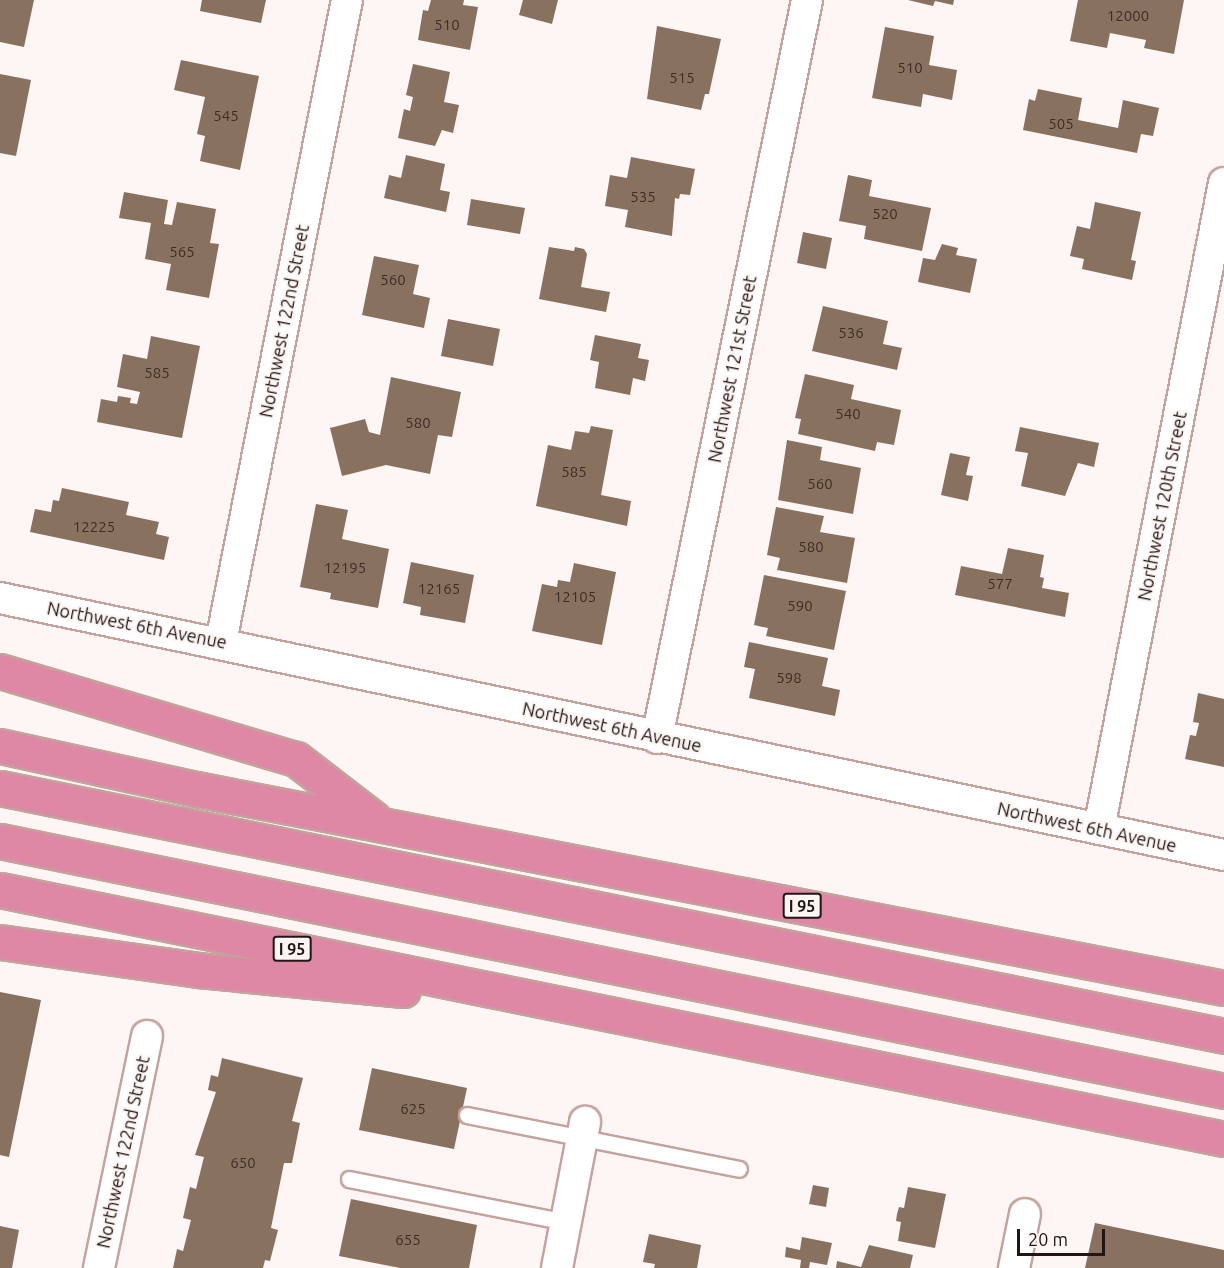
<!DOCTYPE html>
<style>
body{margin:0}
#map{position:relative;width:1224px;height:1268px;overflow:hidden;background:#fdf6f4;font-family:Ubuntu,sans-serif}
div>[style]{position:absolute}
[style*='--x']{left:calc(var(--x)*1px);top:calc(var(--y)*1px);width:calc(var(--w)*1px);rotate:calc(var(--a)*1deg)}
.building>*{inset:0;background:#89715f}
.roads{filter:drop-shadow(2px 0 #c4a29d) drop-shadow(-2px 0 #c4a29d) drop-shadow(0 2px #c4a29d) drop-shadow(0 -2px #c4a29d)}
.lane>*{height:15px;margin:-7.5px;padding:0 7.5px;transform-origin:7.5px;border-radius:7.5px;background:#fff}
.street>*{height:30px;margin:-15px;padding:0 15px;transform-origin:15px;border-radius:15px;background:#fff}
.highway>*{height:33px;margin:-16.5px;padding:0 16.5px;transform-origin:16.5px;border-radius:16.5px;background:#de88a5}
span{translate:-50% -50%;white-space:nowrap;text-align:center;line-height:1.15;-webkit-text-stroke:4.5px #fdf6f4;paint-order:stroke}
.number-label{font-size:15px;color:#3c2d27}
.number-label span{-webkit-text-stroke-width:0}
.shield-label span{padding:2px 4px;background:#fdf6f4;border:2px solid;border-radius:4px;-webkit-text-stroke-width:0}
.shield-label{font-size:16px;color:#221614;font-weight:700}
.street-label{font-size:18px;color:#221614}
.scale{position:absolute;left:1017px;top:1229px;width:88px;height:27px;box-sizing:border-box;border:3px solid #221614;border-top:0;padding-left:8px;font-size:18px;line-height:21px;white-space:nowrap;color:#221614;-webkit-text-stroke:4px #fdf6f4;paint-order:stroke}
</style>
<div id="map">
<div class="building">
<i style="clip-path:polygon(0 0,34px 0,24px 47px,0 42px)"></i>
<i style="clip-path:polygon(202px 0,266px 0,261px 23px,200px 11px)"></i>
<i style="clip-path:polygon(431px 0,464px 0,463px 5px,478px 7px,470px 50px,418px 40px,423px 10px,428px 11px)"></i>
<i style="clip-path:polygon(523px 0,558px 0,552px 24px,519px 15px)"></i>
<i style="clip-path:polygon(908px 0,954px 0,953px 5px,935px 1px,933px 6px)"></i>
<i style="clip-path:polygon(1078px 0,1184px 0,1174px 54px,1144px 48px,1146px 40px,1110px 33px,1107px 48px,1070px 41px)"></i>
<i style="clip-path:polygon(657px 26px,721px 39px,709px 94px,705px 94px,701px 110px,647px 99px)"></i>
<i style="clip-path:polygon(885px 27px,934px 36px,929px 65px,957px 70px,952px 100px,923px 94px,921px 107px,872px 98px)"></i>
<i style="clip-path:polygon(181px 60px,259px 76px,240px 170px,200px 161px,205px 136px,197px 134px,205px 97px,174px 90px)"></i>
<i style="clip-path:polygon(413px 64px,450px 72px,444px 102px,459px 105px,453px 133px,442px 130px,435px 146px,398px 138px,404px 109px,410px 111px,413px 97px,406px 95px)"></i>
<i style="clip-path:polygon(0 74px,31px 80px,16px 156px,0 153px)"></i>
<i style="clip-path:polygon(1038px 89px,1082px 98px,1078px 120px,1118px 128px,1123px 100px,1159px 108px,1153px 136px,1141px 134px,1137px 153px,1023px 130px,1029px 99px,1035px 101px)"></i>
<i style="clip-path:polygon(406px 155px,445px 164px,440px 190px,450px 192px,446px 212px,384px 198px,389px 175px,401px 178px)"></i>
<i style="clip-path:polygon(631px 157px,695px 169px,690px 195px,680px 194px,679px 199px,675px 198px,672px 236px,625px 227px,628px 210px,605px 206px,610px 175px,627px 178px)"></i>
<i style="clip-path:polygon(848px 175px,872px 180px,869px 196px,931px 208px,922px 251px,864px 239px,866px 226px,839px 221px)"></i>
<i style="clip-path:polygon(124px 192px,168px 200px,164px 224px,172px 225px,177px 202px,216px 209px,210px 243px,219px 244px,209px 298px,166px 290px,171px 264px,145px 259px,151px 223px,119px 218px)"></i>
<i style="clip-path:polygon(471px 199px,525px 208px,520px 234px,467px 225px)"></i>
<i style="clip-path:polygon(1095px 202px,1141px 212px,1131px 260px,1136px 261px,1132px 280px,1082px 269px,1084px 259px,1070px 256px,1077px 226px,1090px 229px)"></i>
<i style="clip-path:polygon(803px 232px,832px 238px,826px 269px,797px 263px)"></i>
<i style="clip-path:polygon(942px 244px,958px 248px,956px 255px,977px 259px,970px 293px,918px 282px,923px 258px,935px 260px)"></i>
<i style="clip-path:polygon(549px 247px,574px 251px,575px 247px,584px 249px,587px 254px,581px 287px,610px 292px,606px 312px,539px 299px)"></i>
<i style="clip-path:polygon(374px 256px,419px 265px,413px 294px,430px 298px,424px 328px,362px 315px)"></i>
<i style="clip-path:polygon(823px 306px,888px 321px,883px 344px,902px 348px,897px 370px,812px 351px)"></i>
<i style="clip-path:polygon(448px 319px,500px 329px,493px 366px,441px 356px)"></i>
<i style="clip-path:polygon(595px 335px,641px 344px,638px 358px,649px 360px,645px 381px,633px 378px,630px 395px,595px 388px,599px 362px,590px 360px)"></i>
<i style="clip-path:polygon(151px 336px,200px 346px,182px 438px,97px 422px,101px 399px,117px 402px,118px 396px,131px 398px,130px 403px,137px 404px,140px 392px,117px 387px,123px 354px,147px 359px)"></i>
<i style="clip-path:polygon(805px 374px,854px 385px,851px 399px,901px 410px,894px 445px,877px 442px,875px 451px,798px 434px,801px 419px,795px 418px)"></i>
<i style="clip-path:polygon(391px 377px,461px 392px,452px 437px,438px 435px,430px 474px,386px 465px,342px 476px,330px 428px,365px 419px,369px 432px,380px 435px)"></i>
<i style="clip-path:polygon(591px 426px,613px 430px,601px 495px,631px 501px,627px 526px,536px 506px,548px 445px,571px 450px,575px 431px,589px 433px)"></i>
<i style="clip-path:polygon(1020px 427px,1099px 443px,1094px 467px,1078px 463px,1065px 496px,1021px 486px,1028px 453px,1015px 451px)"></i>
<i style="clip-path:polygon(787px 440px,822px 447px,820px 460px,861px 468px,853px 514px,778px 500px)"></i>
<i style="clip-path:polygon(950px 453px,970px 457px,966px 475px,973px 476px,968px 501px,941px 495px)"></i>
<i style="clip-path:polygon(62px 488px,129px 502px,126px 515px,159px 522px,156px 534px,169px 537px,164px 560px,30px 532px,35px 509px,51px 512px,53px 500px,59px 501px)"></i>
<i style="clip-path:polygon(316px 504px,348px 510px,342px 539px,389px 549px,378px 608px,330px 599px,331px 593px,300px 587px)"></i>
<i style="clip-path:polygon(776px 507px,824px 516px,820px 532px,855px 538px,847px 583px,777px 570px,780px 558px,767px 555px)"></i>
<i style="clip-path:polygon(1008px 548px,1044px 555px,1040px 577px,1044px 578px,1042px 588px,1069px 593px,1065px 617px,955px 595px,961px 566px,1002px 574px)"></i>
<i style="clip-path:polygon(411px 562px,474px 575px,465px 623px,420px 615px,421px 607px,403px 603px)"></i>
<i style="clip-path:polygon(574px 563px,616px 572px,602px 645px,532px 631px,542px 584px,557px 587px,558px 580px,570px 582px)"></i>
<i style="clip-path:polygon(764px 575px,846px 591px,834px 650px,766px 636px,768px 628px,754px 625px)"></i>
<i style="clip-path:polygon(749px 642px,828px 658px,822px 686px,840px 690px,835px 716px,749px 698px,755px 669px,744px 667px)"></i>
<i style="clip-path:polygon(1198px 693px,1224px 699px,1224px 767px,1185px 759px,1190px 735px,1196px 736px,1199px 723px,1193px 722px)"></i>
<i style="clip-path:polygon(0 992px,41px 1000px,9px 1157px,0 1155px)"></i>
<i style="clip-path:polygon(222px 1058px,303px 1078px,292px 1121px,300px 1123px,292px 1163px,284px 1163px,271px 1228px,278px 1230px,270px 1261px,265px 1260px,263px 1268px,173px 1268px,177px 1249px,183px 1251px,191px 1220px,183px 1218px,190px 1187px,196px 1189px,204px 1157px,195px 1155px,216px 1092px,208px 1090px,211px 1075px,218px 1077px)"></i>
<i style="clip-path:polygon(372px 1068px,467px 1088px,454px 1149px,359px 1130px)"></i>
<i style="clip-path:polygon(813px 1185px,829px 1188px,826px 1207px,809px 1204px)"></i>
<i style="clip-path:polygon(908px 1187px,946px 1194px,935px 1248px,898px 1241px,901px 1222px,896px 1221px,897px 1214px,899px 1207px,904px 1208px)"></i>
<i style="clip-path:polygon(351px 1199px,477px 1225px,469px 1268px,400px 1268px,339px 1256px)"></i>
<i style="clip-path:polygon(1095px 1223px,1224px 1250px,1224px 1268px,1085px 1268px)"></i>
<i style="clip-path:polygon(0 1226px,19px 1230px,12px 1268px,0 1268px)"></i>
<i style="clip-path:polygon(649px 1234px,701px 1245px,697px 1268px,654px 1268px,655px 1264px,643px 1262px)"></i>
<i style="clip-path:polygon(802px 1237px,832px 1243px,827px 1265px,810px 1262px,809px 1268px,800px 1268px,801px 1260px,785px 1257px,786px 1247px,800px 1250px)"></i>
<i style="clip-path:polygon(869px 1245px,913px 1255px,910px 1268px,836px 1268px,837px 1261px,861px 1267px)"></i>
</div>
<div class="roads">
<div class="lane">
<i style="--x:467;--y:1115;--w:277;--a:11.2"></i>
<i style="--x:349;--y:1179;--w:221;--a:11.2"></i>
</div>
<div class="street">
<i style="--x:0;--y:598;--w:1251;--a:11.86"></i>
<i style="--x:221;--y:642;--w:654;--a:-78.9"></i>
<i style="--x:657;--y:738;--w:753;--a:-78.51"></i>
<i style="--x:1099;--y:829;--w:658;--a:-79.05"></i>
<i style="--x:99;--y:1268;--w:237;--a:-78.3"></i>
<i style="--x:557;--y:1268;--w:149;--a:-79.1"></i>
<i style="--x:1014;--y:1268;--w:55;--a:-78.5"></i>
</div>
<div class="highway">
<i style="--x:0;--y:671;--w:309;--a:16.6"></i>
<i style="--x:296;--y:759;--w:98;--a:37.6"></i>
<i style="--x:0;--y:746;--w:201;--a:12.4"></i>
<i style="--x:196;--y:789;--w:1047;--a:10.96"></i>
<i style="--x:0;--y:788;--w:1249;--a:11.45"></i>
<i style="--x:0;--y:841;--w:1249;--a:11.54"></i>
<i style="--x:0;--y:890;--w:1249;--a:11.5"></i>
<i style="--x:0;--y:942;--w:200;--a:8"></i>
<i style="--x:198;--y:970;--w:206;--a:5.6"></i>
</div>
</div>
<div class="number-label">
<span style="left:1128px;top:16px">12000</span>
<span style="left:447px;top:25px">510</span>
<span style="left:910px;top:68px">510</span>
<span style="left:682px;top:78px">515</span>
<span style="left:226px;top:116px">545</span>
<span style="left:1061px;top:124px">505</span>
<span style="left:643px;top:197px">535</span>
<span style="left:885px;top:214px">520</span>
<span style="left:182px;top:252px">565</span>
<span style="left:393px;top:280px">560</span>
<span style="left:851px;top:333px">536</span>
<span style="left:157px;top:373px">585</span>
<span style="left:848px;top:414px">540</span>
<span style="left:418px;top:423px">580</span>
<span style="left:574px;top:472px">585</span>
<span style="left:820px;top:484px">560</span>
<span style="left:94px;top:527px">12225</span>
<span style="left:811px;top:547px">580</span>
<span style="left:345px;top:568px">12195</span>
<span style="left:1000px;top:584px">577</span>
<span style="left:439px;top:589px">12165</span>
<span style="left:575px;top:597px">12105</span>
<span style="left:800px;top:606px">590</span>
<span style="left:789px;top:678px">598</span>
<span style="left:413px;top:1109px">625</span>
<span style="left:243px;top:1163px">650</span>
<span style="left:408px;top:1240px">655</span>
</div>
<div class="shield-label">
<span style="left:802px;top:906px">I 95</span>
<span style="left:292px;top:949px">I 95</span>
</div>
<div class="street-label">
<span style="left:284px;top:321px;rotate:-79deg">Northwest 122nd Street</span>
<span style="left:732px;top:369px;rotate:-79deg">Northwest 121st Street</span>
<span style="left:1162px;top:506px;rotate:-79deg">Northwest 120th Street</span>
<span style="left:137px;top:625px;rotate:11deg">Northwest 6th Avenue</span>
<span style="left:612px;top:727px;rotate:12deg">Northwest 6th Avenue</span>
<span style="left:1087px;top:827px;rotate:12deg">Northwest 6th Avenue</span>
<span style="left:123px;top:1152px;rotate:-78deg">Northwest 122nd Street</span>
</div>
<div class="scale">20 m</div>
</div>
